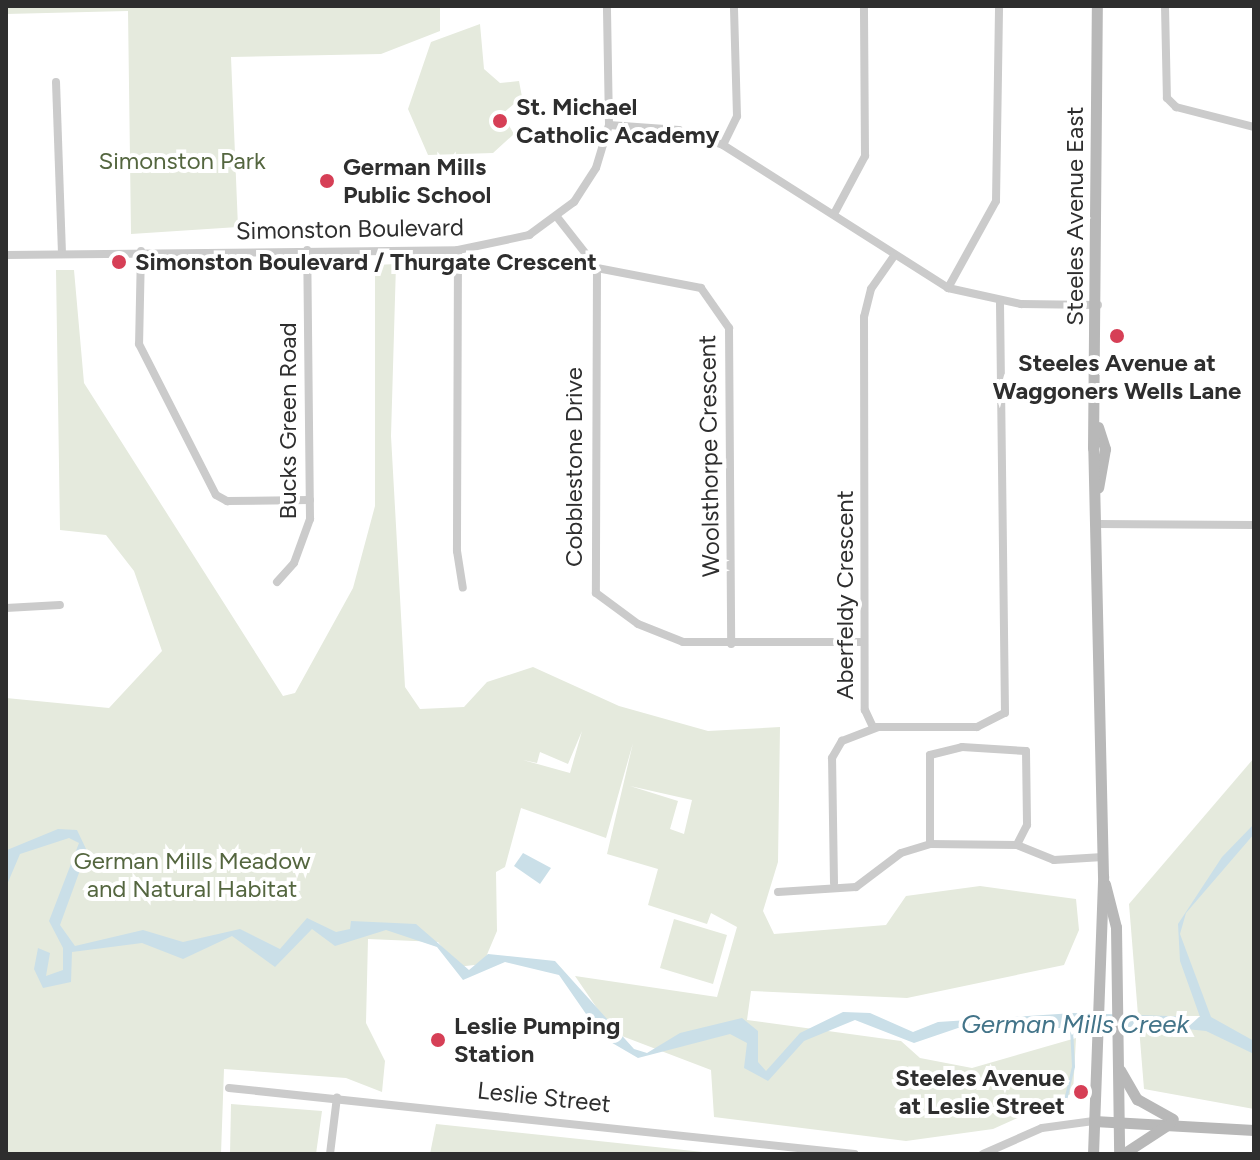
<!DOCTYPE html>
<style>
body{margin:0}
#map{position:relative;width:1260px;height:1160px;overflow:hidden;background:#fff;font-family:Figtree,sans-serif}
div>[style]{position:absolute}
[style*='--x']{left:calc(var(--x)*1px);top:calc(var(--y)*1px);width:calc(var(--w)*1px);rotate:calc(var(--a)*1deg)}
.green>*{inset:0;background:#e5eadd}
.water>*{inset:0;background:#cadfe8}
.stream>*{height:3px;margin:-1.5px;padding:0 1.5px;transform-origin:1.5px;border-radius:1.5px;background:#cadfe8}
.minor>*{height:8px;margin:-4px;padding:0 4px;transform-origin:4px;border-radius:4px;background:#cbcbcb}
.secondary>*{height:11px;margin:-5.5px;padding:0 5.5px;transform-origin:5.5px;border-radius:5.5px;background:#b8b8b8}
.dots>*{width:22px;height:22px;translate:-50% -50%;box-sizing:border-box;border:4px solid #fff;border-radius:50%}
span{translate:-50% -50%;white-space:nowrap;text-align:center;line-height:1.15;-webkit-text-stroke:8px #fff;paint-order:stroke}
.poi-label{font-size:24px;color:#2e2e2e;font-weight:700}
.left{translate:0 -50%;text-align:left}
.right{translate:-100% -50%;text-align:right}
.park-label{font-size:24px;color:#54663f}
.street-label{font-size:24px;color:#2e2e2e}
.water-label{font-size:26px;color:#437489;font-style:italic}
.frame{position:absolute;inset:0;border:8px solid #2e2e2e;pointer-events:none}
</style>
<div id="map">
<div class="green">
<i style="clip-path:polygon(6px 6px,440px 6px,440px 31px,381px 54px,231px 57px,238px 227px,131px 234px,128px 11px,6px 14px)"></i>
<i style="clip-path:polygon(480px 24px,484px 69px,500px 83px,519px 81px,522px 97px,502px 114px,514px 134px,493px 153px,428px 155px,408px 109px,431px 42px)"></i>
<i style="clip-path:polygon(evenodd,396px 264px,391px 436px,405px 687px,420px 709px,464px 707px,487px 682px,533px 667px,619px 706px,708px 731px,780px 727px,778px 862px,763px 911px,774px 934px,886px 925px,906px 896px,980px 886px,1076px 899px,1079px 930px,1064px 965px,907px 998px,751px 991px,747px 1020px,901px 1041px,920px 1058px,972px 1068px,1076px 1038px,1073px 1093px,993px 1129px,906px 1141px,714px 1117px,711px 1070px,614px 1033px,575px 976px,717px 997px,737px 927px,711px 913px,707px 924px,648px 905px,658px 869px,607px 854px,633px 743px,606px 838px,521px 808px,505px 867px,496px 872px,497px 931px,483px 964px,457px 967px,438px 942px,368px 939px,366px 1023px,385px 1061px,382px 1092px,346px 1078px,224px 1069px,221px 1154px,6px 1154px,6px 698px,109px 708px,162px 651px,134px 571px,106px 535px,60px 530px,56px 270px,74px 270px,84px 383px,283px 696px,295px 693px,353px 588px,375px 506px,375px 265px,396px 264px,582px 731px,570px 773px,523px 760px,537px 763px,540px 752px,568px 764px,582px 731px,396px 264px,630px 786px,692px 800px,684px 834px,670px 829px,678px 801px,630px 786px)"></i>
<i style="clip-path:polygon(1254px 758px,1254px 1109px,1144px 1089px,1129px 904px)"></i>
<i style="clip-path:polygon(674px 919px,727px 935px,713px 984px,660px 968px)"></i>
<i style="clip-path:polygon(231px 1104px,322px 1111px,316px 1154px,230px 1154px)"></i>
<i style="clip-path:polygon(436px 1124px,722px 1154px,430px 1154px)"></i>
</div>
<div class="water">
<i style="clip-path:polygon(1254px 824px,1254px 834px,1186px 913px,1180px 934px,1211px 1017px,1254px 1041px,1254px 1054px,1206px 1031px,1176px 1028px,958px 1028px,914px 1043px,855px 1020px,804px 1041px,768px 1081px,744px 1068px,747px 1043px,730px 1034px,638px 1058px,602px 1037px,559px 975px,505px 962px,463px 980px,437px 947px,386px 930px,335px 946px,312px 929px,275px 967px,232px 936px,183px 959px,142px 943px,72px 952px,71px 982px,43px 988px,34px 969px,38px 948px,50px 953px,46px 976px,63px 970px,63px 948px,49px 921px,79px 843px,69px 838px,20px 854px,6px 887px,7px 850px,58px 829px,77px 830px,87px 851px,60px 925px,75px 946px,143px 930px,183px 942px,240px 929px,280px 949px,307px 918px,336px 932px,350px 929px,351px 921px,416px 924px,469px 970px,488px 954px,555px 961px,634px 1049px,647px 1053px,680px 1033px,742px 1018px,758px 1031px,758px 1062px,766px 1071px,800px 1033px,843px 1012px,870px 1013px,913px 1032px,938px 1022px,1074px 1013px,1200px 1017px,1180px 961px,1178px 924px,1222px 857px)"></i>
<i style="clip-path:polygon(523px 853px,551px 868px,540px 884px,514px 866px)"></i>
</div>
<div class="stream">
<i style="--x:1062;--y:1113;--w:48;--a:-76.8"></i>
<i style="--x:1073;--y:1066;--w:39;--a:-93"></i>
</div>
<div class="minor">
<i style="--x:1165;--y:6;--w:92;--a:88.8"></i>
<i style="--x:1167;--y:98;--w:13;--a:45"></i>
<i style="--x:1176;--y:107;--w:81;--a:14.4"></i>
<i style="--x:56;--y:82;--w:171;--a:88"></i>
<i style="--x:609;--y:125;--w:70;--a:4.1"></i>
<i style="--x:679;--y:130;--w:46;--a:18.8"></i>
<i style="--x:723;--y:145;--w:267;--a:32.4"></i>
<i style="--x:948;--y:288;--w:75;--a:12.4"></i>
<i style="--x:1021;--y:304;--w:77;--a:0.7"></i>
<i style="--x:723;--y:145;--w:32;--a:-64"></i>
<i style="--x:737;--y:116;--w:110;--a:-91.6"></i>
<i style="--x:834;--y:214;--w:66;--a:-61.9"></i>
<i style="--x:865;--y:156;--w:150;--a:-90.4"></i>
<i style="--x:557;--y:217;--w:65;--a:51.9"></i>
<i style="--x:597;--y:268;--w:325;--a:90.2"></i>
<i style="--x:596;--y:593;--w:52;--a:36.4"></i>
<i style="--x:638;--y:624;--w:48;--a:21.8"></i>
<i style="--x:683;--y:642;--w:181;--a:0"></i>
<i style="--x:458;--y:250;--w:301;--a:90.2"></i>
<i style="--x:457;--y:551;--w:37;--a:81"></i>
<i style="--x:141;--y:251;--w:93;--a:91.2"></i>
<i style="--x:139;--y:344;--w:169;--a:63"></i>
<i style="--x:216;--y:495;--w:13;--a:29"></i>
<i style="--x:227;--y:501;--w:83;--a:-0.7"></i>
<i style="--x:6;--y:255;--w:452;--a:-0.6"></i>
<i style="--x:458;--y:250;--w:73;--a:-11.9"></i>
<i style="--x:529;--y:235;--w:56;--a:-36.3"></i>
<i style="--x:574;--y:202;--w:40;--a:-57.1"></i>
<i style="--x:596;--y:168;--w:45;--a:-73.2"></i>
<i style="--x:609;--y:125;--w:119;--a:-91"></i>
<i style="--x:894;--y:256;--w:40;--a:124.9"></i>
<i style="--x:871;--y:289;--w:29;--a:104"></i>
<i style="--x:864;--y:317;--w:393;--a:89.9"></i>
<i style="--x:865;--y:710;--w:19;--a:65"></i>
<i style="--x:873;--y:727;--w:104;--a:0"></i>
<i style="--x:977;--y:727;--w:31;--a:-27"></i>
<i style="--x:1005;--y:713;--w:413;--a:-90.7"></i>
<i style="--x:597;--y:268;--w:106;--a:10.9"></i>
<i style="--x:701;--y:288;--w:49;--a:55"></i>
<i style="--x:729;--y:328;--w:316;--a:89.6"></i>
<i style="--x:948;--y:288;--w:99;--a:-61.1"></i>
<i style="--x:996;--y:201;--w:195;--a:-89.1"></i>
<i style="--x:1097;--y:524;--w:157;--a:0.4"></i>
<i style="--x:277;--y:582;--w:25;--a:-48"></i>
<i style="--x:294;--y:563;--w:47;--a:-70"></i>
<i style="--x:310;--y:519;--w:269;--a:-90.6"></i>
<i style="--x:6;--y:608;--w:54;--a:-3.2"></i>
<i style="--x:930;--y:844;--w:89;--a:-90"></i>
<i style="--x:930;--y:755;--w:33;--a:-14"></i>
<i style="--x:962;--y:747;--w:64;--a:3.6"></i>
<i style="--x:1026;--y:751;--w:74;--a:89.2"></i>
<i style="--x:1027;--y:825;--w:22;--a:117"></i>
<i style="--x:834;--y:883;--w:125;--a:-90.9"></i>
<i style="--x:832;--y:758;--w:20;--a:-60"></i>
<i style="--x:842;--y:741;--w:39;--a:-21"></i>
<i style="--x:778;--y:892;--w:78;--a:-3.7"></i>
<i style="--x:856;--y:887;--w:56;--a:-37.1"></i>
<i style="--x:901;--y:853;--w:30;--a:-17"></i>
<i style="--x:930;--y:844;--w:87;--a:0.7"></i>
<i style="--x:1017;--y:845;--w:40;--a:22"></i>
<i style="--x:1054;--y:860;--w:49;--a:-3.5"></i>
<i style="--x:229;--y:1088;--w:629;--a:6.02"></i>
<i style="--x:330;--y:1154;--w:57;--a:-83"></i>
<i style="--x:983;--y:1154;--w:64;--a:-23.8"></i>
<i style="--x:1042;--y:1128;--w:52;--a:-7.7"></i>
</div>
<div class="secondary">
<i style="--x:1098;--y:427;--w:23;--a:72"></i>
<i style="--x:1105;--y:449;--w:39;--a:100"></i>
<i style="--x:1105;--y:884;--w:44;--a:75.7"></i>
<i style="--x:1116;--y:927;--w:227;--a:89.2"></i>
<i style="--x:1120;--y:1070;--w:34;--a:60"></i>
<i style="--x:1137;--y:1099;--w:41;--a:29.1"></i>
<i style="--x:1094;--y:1121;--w:160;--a:3.2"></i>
<i style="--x:1093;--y:1154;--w:278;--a:-87.9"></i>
<i style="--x:1103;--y:876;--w:428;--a:-91.3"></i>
<i style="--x:1093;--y:448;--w:442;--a:-89.5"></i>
<i style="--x:1123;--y:1154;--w:55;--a:-33.1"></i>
</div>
<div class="dots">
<i style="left:500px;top:121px;background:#d63f56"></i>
<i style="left:327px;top:181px;background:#d63f56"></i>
<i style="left:119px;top:262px;background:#d63f56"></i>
<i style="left:1117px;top:336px;background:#d63f56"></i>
<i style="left:438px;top:1040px;background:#d63f56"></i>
<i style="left:1081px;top:1092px;background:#d63f56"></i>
</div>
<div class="poi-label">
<span class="left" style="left:516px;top:121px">St. Michael<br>Catholic Academy</span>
<span class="left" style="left:343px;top:181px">German Mills<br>Public School</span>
<span class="left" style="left:135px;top:262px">Simonston Boulevard / Thurgate Crescent</span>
<span style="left:1117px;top:377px">Steeles Avenue at<br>Waggoners Wells Lane</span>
<span class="left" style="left:454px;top:1040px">Leslie Pumping<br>Station</span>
<span class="right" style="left:1065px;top:1092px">Steeles Avenue<br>at Leslie Street</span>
</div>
<div class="park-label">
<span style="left:182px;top:161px">Simonston Park</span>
<span style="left:192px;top:875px">German Mills Meadow<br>and Natural Habitat</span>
</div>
<div class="street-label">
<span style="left:1075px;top:216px;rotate:-90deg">Steeles Avenue East</span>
<span style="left:350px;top:229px;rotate:-1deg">Simonston Boulevard</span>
<span style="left:288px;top:421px;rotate:-90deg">Bucks Green Road</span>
<span style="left:709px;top:456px;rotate:-91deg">Woolsthorpe Crescent</span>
<span style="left:574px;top:467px;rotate:-90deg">Cobblestone Drive</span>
<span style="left:845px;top:595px;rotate:-90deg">Aberfeldy Crescent</span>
<span style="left:544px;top:1097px;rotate:6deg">Leslie Street</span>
</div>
<div class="water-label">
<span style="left:1075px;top:1025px">German Mills Creek</span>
</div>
<div class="frame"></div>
</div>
